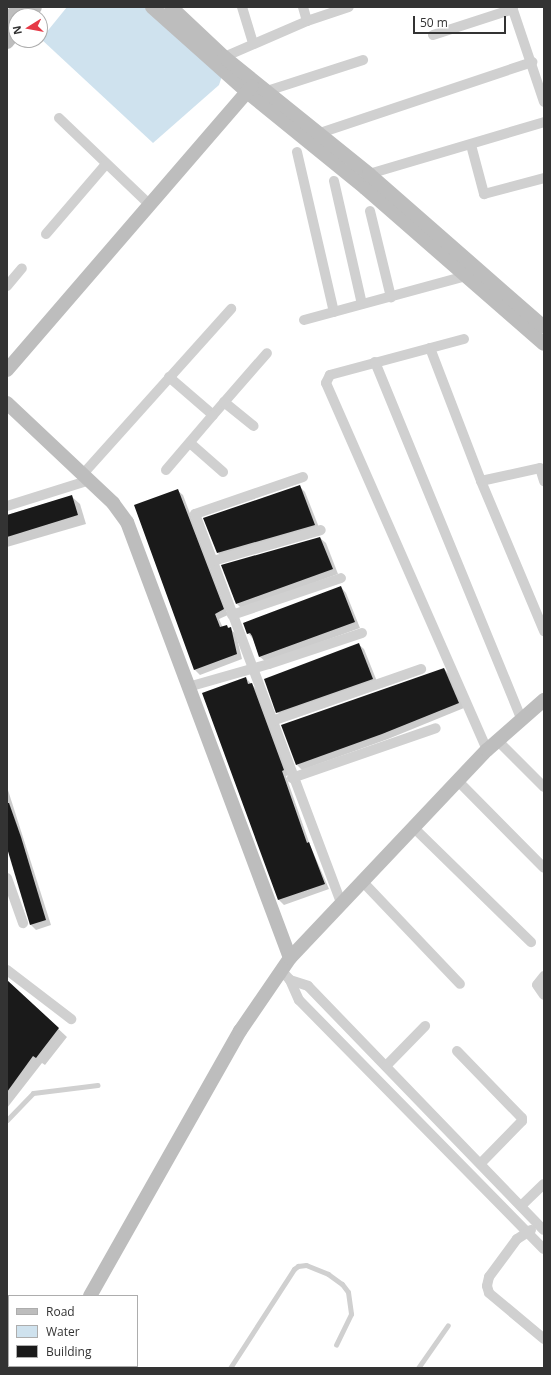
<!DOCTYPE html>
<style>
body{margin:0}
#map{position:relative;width:551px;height:1375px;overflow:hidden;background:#fff;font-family:"Open Sans",sans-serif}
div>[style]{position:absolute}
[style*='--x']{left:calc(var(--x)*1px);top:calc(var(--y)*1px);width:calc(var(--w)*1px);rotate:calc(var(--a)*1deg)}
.water>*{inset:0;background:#cfe2ee}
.shadow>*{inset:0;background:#0003}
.building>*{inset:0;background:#1a1a1a}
.lane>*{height:5px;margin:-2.5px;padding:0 2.5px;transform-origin:2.5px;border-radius:2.5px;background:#d0d0d0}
.street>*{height:10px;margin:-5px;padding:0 5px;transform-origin:5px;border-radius:5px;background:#d0d0d0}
.secondary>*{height:14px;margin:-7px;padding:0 7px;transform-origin:7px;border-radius:7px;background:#bdbdbd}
span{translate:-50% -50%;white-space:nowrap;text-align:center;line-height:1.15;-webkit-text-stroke:4px #fff;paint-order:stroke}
.frame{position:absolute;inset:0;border:8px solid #333;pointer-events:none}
.legend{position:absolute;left:8px;top:1295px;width:130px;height:72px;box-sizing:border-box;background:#fff;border:1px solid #adadad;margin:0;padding:5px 7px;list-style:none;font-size:12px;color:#333}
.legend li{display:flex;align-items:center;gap:8px;height:20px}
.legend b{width:20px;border:1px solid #adadad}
.north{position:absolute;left:8px;top:8px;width:40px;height:40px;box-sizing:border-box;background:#fff;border:1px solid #adadad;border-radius:50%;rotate:259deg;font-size:11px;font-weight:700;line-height:16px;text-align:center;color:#333}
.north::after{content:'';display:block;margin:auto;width:14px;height:18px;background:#e63946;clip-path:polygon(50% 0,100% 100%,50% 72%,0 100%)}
.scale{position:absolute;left:413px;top:16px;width:93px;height:18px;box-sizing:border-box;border:2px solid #333;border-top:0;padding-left:5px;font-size:12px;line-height:14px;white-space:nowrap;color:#333;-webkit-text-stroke:3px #fff;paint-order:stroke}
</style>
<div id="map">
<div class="water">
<i style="clip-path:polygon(67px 7px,146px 7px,222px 76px,219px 85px,153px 143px,41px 39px)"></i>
</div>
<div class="shadow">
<i style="clip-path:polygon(299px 486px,305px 492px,320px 530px,223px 558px,218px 553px)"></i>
<i style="clip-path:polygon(177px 490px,183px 495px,228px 615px,219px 619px,223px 628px,227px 626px,236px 634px,242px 659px,200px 675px,195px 670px,135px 506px)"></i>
<i style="clip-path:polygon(71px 496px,80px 504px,86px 524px,7px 547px,7px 515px)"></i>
<i style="clip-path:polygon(320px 538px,326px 543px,338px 574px,242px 609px,237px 604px)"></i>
<i style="clip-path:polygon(341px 587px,346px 593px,360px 628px,266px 662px,260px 657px,253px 639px,248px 633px)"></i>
<i style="clip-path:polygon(358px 644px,364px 649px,378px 684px,283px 717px,277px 712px)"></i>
<i style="clip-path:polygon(444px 669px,449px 674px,464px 708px,388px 739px,302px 770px,297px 765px)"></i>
<i style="clip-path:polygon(246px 678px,257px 690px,289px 775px,286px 776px,310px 845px,329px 889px,284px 905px,279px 900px)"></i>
<i style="clip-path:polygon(7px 787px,51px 925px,36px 930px,31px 925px,7px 844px)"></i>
<i style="clip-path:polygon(7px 981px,67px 1037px,45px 1065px,42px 1063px,7px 1108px)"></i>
</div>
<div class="building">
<i style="clip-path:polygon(300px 485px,315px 525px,217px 553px,203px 518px)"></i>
<i style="clip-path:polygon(178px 489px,224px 609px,215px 614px,220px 627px,227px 625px,228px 628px,231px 627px,237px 654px,194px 670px,134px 505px)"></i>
<i style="clip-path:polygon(72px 495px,78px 515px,7px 537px,7px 515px)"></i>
<i style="clip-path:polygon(320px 537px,333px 569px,236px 604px,221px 565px)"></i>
<i style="clip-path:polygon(341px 586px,355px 622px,259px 657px,252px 636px,250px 633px,247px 634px,243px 623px)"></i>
<i style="clip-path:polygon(359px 643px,373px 679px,276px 713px,264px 679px)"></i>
<i style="clip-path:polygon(444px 668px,459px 703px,382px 734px,296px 765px,281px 725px)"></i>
<i style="clip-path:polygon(246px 677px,248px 684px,252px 683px,284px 770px,282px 771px,307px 843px,309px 842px,325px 884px,278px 900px,202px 693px)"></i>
<i style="clip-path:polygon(7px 803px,9px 803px,21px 837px,46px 920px,30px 925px,7px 848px)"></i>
<i style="clip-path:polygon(7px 980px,59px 1028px,36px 1058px,33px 1056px,7px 1092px)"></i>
</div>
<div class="lane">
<i style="--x:7;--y:1120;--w:37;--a:-46"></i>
<i style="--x:33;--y:1093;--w:65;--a:-7"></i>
<i style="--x:18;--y:1368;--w:2;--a:-63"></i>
<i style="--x:230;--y:1368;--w:118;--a:-57.1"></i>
<i style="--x:294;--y:1269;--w:5;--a:-37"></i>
<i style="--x:298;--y:1266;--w:8;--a:-7"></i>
<i style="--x:306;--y:1265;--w:24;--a:22"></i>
<i style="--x:328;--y:1274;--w:17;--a:36"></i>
<i style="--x:342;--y:1284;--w:10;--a:53"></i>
<i style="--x:348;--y:1292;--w:22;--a:82"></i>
<i style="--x:351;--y:1314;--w:34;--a:116"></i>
<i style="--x:418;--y:1368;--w:52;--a:-55.1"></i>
</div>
<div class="street">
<i style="--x:242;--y:7;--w:38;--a:73"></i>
<i style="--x:512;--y:7;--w:100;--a:71.4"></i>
<i style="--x:307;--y:21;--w:44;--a:-18.4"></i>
<i style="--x:433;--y:35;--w:84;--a:-18"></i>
<i style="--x:224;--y:57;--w:90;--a:-23.4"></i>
<i style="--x:307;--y:21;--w:15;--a:-106"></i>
<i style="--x:267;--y:91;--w:101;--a:-17.9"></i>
<i style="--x:59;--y:118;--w:126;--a:43.7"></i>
<i style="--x:320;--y:133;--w:224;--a:-18.5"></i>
<i style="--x:471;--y:145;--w:51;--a:75.1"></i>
<i style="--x:484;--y:194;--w:62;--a:-14.9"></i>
<i style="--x:297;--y:152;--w:164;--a:77"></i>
<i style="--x:369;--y:174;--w:183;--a:-16.5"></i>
<i style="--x:334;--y:181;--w:126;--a:77.2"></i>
<i style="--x:370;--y:211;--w:89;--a:76.3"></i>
<i style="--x:46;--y:234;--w:92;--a:-49.4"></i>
<i style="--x:7;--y:286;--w:23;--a:-50"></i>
<i style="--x:304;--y:320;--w:172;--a:-15.2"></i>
<i style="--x:464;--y:339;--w:139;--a:165"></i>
<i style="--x:330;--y:375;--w:9;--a:117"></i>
<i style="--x:326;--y:383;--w:401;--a:66.3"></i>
<i style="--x:430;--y:348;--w:142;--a:69"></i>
<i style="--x:481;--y:481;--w:163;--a:67.2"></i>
<i style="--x:375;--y:362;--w:387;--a:67.7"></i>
<i style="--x:169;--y:377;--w:58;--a:40.8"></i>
<i style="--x:213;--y:415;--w:82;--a:-48.9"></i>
<i style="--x:224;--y:402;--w:38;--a:39"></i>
<i style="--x:190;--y:443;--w:44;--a:41.3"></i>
<i style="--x:166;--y:470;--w:72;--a:-49.5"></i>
<i style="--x:83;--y:474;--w:222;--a:-48.1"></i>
<i style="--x:303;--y:477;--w:114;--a:161.1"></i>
<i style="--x:195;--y:514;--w:415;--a:69.4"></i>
<i style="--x:481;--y:481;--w:60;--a:-12.4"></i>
<i style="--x:540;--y:468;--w:14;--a:73"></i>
<i style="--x:7;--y:506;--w:87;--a:-17.4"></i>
<i style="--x:213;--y:561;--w:112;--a:-16"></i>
<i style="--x:232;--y:615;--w:115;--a:-18.7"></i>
<i style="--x:188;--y:687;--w:84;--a:-15.9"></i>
<i style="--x:269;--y:664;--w:98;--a:-18.4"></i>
<i style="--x:272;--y:721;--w:158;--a:-19.2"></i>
<i style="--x:498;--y:741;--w:65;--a:45"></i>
<i style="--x:292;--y:778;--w:152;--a:-19.1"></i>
<i style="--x:458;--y:781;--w:122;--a:45.3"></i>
<i style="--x:413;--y:827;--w:165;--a:44.3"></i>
<i style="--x:7;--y:878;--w:48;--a:70.4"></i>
<i style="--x:362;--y:881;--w:142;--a:46.4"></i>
<i style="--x:7;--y:970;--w:81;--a:37.4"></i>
<i style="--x:281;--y:970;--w:13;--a:48"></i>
<i style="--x:290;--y:980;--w:22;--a:66"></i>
<i style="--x:299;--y:1000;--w:349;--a:45.5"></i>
<i style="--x:544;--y:976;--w:11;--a:128"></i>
<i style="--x:537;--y:985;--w:12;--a:55"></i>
<i style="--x:290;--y:980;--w:19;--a:18"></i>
<i style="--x:308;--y:986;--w:339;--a:46"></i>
<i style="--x:457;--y:1051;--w:93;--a:45.9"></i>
<i style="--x:522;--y:1118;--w:3;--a:90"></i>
<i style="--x:522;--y:1121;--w:59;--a:134.3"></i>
<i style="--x:386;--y:1066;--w:56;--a:-45.7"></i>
<i style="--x:522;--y:1205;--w:30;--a:-44"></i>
<i style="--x:531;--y:1230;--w:17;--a:147"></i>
<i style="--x:517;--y:1239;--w:47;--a:126.4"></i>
<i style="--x:489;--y:1277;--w:9;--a:103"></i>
<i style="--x:487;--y:1286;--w:7;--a:74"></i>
<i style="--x:489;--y:1293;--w:72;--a:39.9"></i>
</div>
<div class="secondary">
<i style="--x:152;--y:7;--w:127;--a:41.8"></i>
<i style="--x:247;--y:92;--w:152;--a:39.1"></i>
<i style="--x:365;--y:188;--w:237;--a:41.1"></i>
<i style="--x:171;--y:7;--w:73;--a:43.3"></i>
<i style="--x:224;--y:57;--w:186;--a:38.9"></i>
<i style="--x:369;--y:174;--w:232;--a:41.2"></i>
<i style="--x:28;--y:16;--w:11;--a:-52"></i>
<i style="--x:7;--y:21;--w:18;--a:-49"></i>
<i style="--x:7;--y:42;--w:14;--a:-51"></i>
<i style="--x:7;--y:370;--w:375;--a:-49.2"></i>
<i style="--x:7;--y:403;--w:146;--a:43.3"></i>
<i style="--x:113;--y:503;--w:24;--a:54"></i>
<i style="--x:127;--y:522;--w:465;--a:69.5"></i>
<i style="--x:90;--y:1296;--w:305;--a:-60.5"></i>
<i style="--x:240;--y:1031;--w:88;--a:-55.6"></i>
<i style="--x:290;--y:958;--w:286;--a:-46.6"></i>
<i style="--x:487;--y:750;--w:76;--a:-41.3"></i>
<i style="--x:7;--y:1317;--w:2;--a:27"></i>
<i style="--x:7;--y:1335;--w:2;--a:27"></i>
<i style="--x:55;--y:1366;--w:4;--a:34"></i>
<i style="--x:84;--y:1366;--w:4;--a:34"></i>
</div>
<div class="frame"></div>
<ul class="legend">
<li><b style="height:5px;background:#bdbdbd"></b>Road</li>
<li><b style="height:11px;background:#cfe2ee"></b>Water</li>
<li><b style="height:11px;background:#1a1a1a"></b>Building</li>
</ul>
<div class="north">N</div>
<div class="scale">50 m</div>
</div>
